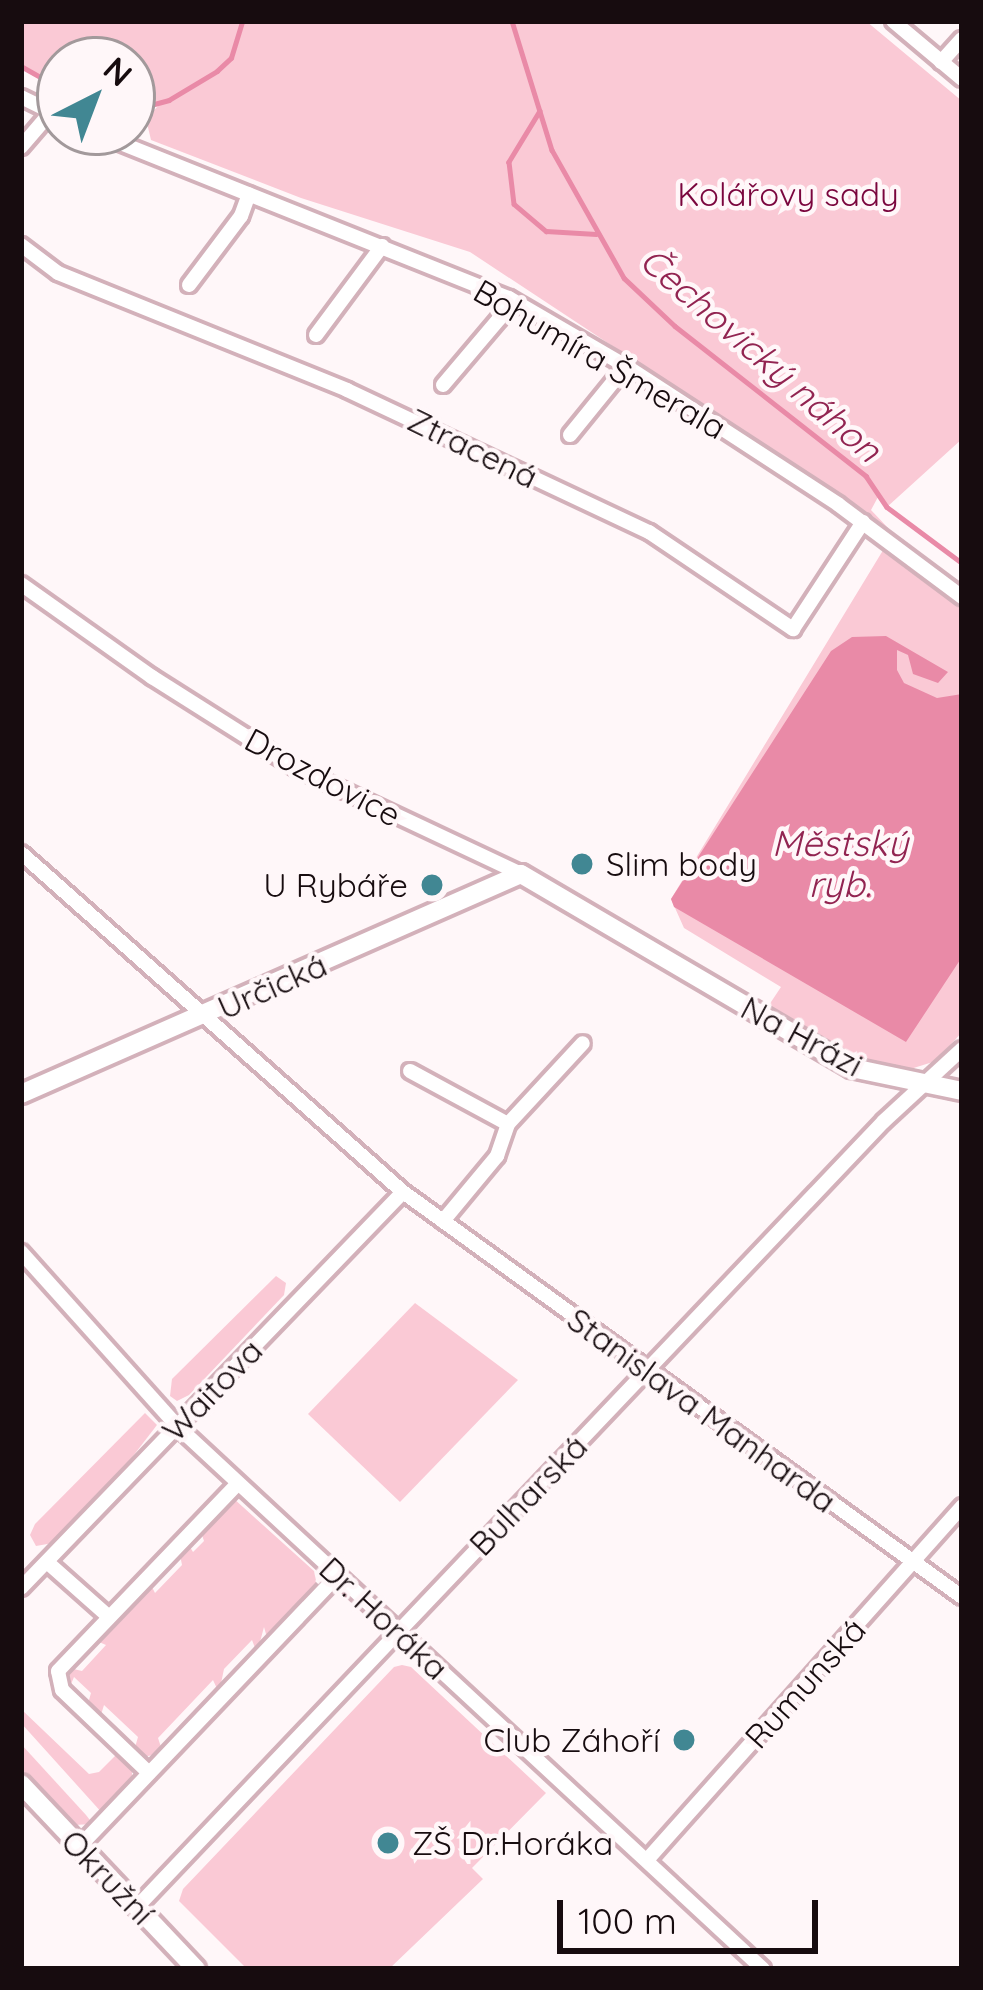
<!DOCTYPE html>
<meta charset="utf-8">
<style>
body{margin:0}
#map{position:relative;width:983px;height:1990px;overflow:hidden;background:#fff7f9;font-family:Quicksand,sans-serif}
div>[style]{position:absolute}
[style*='--x']{left:calc(var(--x)*1px);top:calc(var(--y)*1px);width:calc(var(--w)*1px);rotate:calc(var(--a)*1deg)}
.green>*{inset:0;background:#fac9d5}
.water>*{inset:0;background:#e98aa7}
.stream>*{height:4.5px;margin:-2.25px;padding:0 2.25px;transform-origin:2.25px;border-radius:2.25px;background:#e98aa7}
.roads{filter:drop-shadow(3px 0 #d3b1ba) drop-shadow(-3px 0 #d3b1ba) drop-shadow(0 3px #d3b1ba) drop-shadow(0 -3px #d3b1ba)}
.street>*{height:14px;margin:-7px;padding:0 7px;transform-origin:7px;border-radius:7px;background:#fff}
.secondary>*{height:18px;margin:-9px;padding:0 9px;transform-origin:9px;border-radius:9px;background:#fff}
.dots>*{width:33px;height:33px;translate:-50% -50%;box-sizing:border-box;border:6px solid #fff7f9;border-radius:50%}
span{translate:-50% -50%;white-space:nowrap;text-align:center;line-height:1.15;-webkit-text-stroke:9px #fff7f9;paint-order:stroke}
.park-label{font-size:33px;color:#7a053d}
.street-label{font-size:33px;color:#170c0f}
.poi-label{font-size:33px;color:#170c0f}
.left{translate:0 -50%;text-align:left}
.right{translate:-100% -50%;text-align:right}
.water-label{font-size:36px;color:#922451;font-style:italic}
.frame{position:absolute;inset:0;border:24px solid #170c0f;pointer-events:none}
.north{position:absolute;left:36px;top:36px;width:120px;height:120px;box-sizing:border-box;background:#fff7f9;border:3px solid #a2999b;border-radius:50%;rotate:42deg;font-size:33px;font-weight:700;line-height:48px;text-align:center;color:#170c0f}
.north::after{content:'';display:block;margin:auto;width:42px;height:54px;background:#418793;clip-path:polygon(50% 0,100% 100%,50% 72%,0 100%)}
.scale{position:absolute;left:557px;top:1900px;width:261px;height:54px;box-sizing:border-box;border:6px solid #170c0f;border-top:0;padding-left:15px;font-size:36px;line-height:42px;white-space:nowrap;color:#170c0f;-webkit-text-stroke:9px #fff7f9;paint-order:stroke}
</style>
<div id="map">
<div class="green">
<i style="clip-path:polygon(21px 21px,866px 21px,962px 101px,962px 439px,887px 507px,878px 497px,871px 510px,889px 529px,470px 252px,301px 198px,151px 140px,146px 119px,158px 106px,132px 110px,132px 60px,60px 60px,60px 88px,21px 66px)"></i>
<i style="clip-path:polygon(885px 547px,962px 608px,962px 1032px,936px 1061px,904px 1071px,850px 1055px,767px 1008px,781px 987px,684px 928px,671px 899px)"></i>
<i style="clip-path:polygon(276px 1276px,286px 1283px,284px 1295px,189px 1395px,177px 1401px,170px 1396px,172px 1379px)"></i>
<i style="clip-path:polygon(415px 1303px,518px 1380px,400px 1502px,308px 1414px)"></i>
<i style="clip-path:polygon(145px 1413px,157px 1425px,123px 1469px,53px 1543px,36px 1546px,30px 1535px,35px 1524px)"></i>
<i style="clip-path:polygon(233px 1498px,314px 1571px,318px 1589px,268px 1641px,264px 1627px,257px 1653px,252px 1640px,224px 1669px,219px 1693px,213px 1680px,158px 1738px,163px 1753px,143px 1757px,134px 1751px,138px 1737px,104px 1705px,100px 1718px,87px 1707px,91px 1693px,74px 1677px,69px 1689px,65px 1667px,82px 1671px,106px 1645px,92px 1639px,149px 1581px,155px 1593px,182px 1565px,179px 1550px,187px 1542px,193px 1552px,204px 1541px,200px 1529px)"></i>
<i style="clip-path:polygon(402px 1665px,411px 1667px,546px 1793px,472px 1868px,483px 1879px,389px 1969px,247px 1969px,179px 1901px,183px 1889px,394px 1667px)"></i>
<i style="clip-path:polygon(21px 1709px,89px 1774px,99px 1772px,119px 1752px,121px 1761px,132px 1765px,132px 1783px,103px 1814px,21px 1723px)"></i>
<i style="clip-path:polygon(21px 1744px,86px 1815px,93px 1824px,73px 1825px,21px 1768px)"></i>
</div>
<div class="water">
<i style="clip-path:polygon(886px 636px,948px 672px,938px 683px,913px 674px,908px 655px,897px 650px,897px 670px,904px 683px,937px 698px,962px 694px,962px 957px,906px 1042px,674px 907px,671px 899px,831px 651px,852px 637px)"></i>
</div>
<div class="stream">
<i style="--x:512;--y:21;--w:135;--a:72.8"></i>
<i style="--x:552;--y:150;--w:147;--a:60.6"></i>
<i style="--x:624;--y:278;--w:70;--a:43.3"></i>
<i style="--x:675;--y:326;--w:243;--a:38.1"></i>
<i style="--x:866;--y:476;--w:37;--a:56"></i>
<i style="--x:887;--y:507;--w:94;--a:36.7"></i>
<i style="--x:21;--y:66;--w:45;--a:29.4"></i>
<i style="--x:132;--y:110;--w:38;--a:-15"></i>
<i style="--x:169;--y:100;--w:56;--a:-31.1"></i>
<i style="--x:217;--y:71;--w:19;--a:-43"></i>
<i style="--x:231;--y:58;--w:39;--a:-73"></i>
<i style="--x:540;--y:111;--w:60;--a:121.3"></i>
<i style="--x:509;--y:162;--w:42;--a:83.2"></i>
<i style="--x:514;--y:204;--w:42;--a:40.2"></i>
<i style="--x:546;--y:231;--w:50;--a:3.4"></i>
</div>
<div class="roads">
<div class="street">
<i style="--x:893;--y:21;--w:90;--a:40"></i>
<i style="--x:941;--y:62;--w:31;--a:-48"></i>
<i style="--x:21;--y:97;--w:43;--a:26"></i>
<i style="--x:93;--y:132;--w:448;--a:21.8"></i>
<i style="--x:509;--y:298;--w:135;--a:30.2"></i>
<i style="--x:626;--y:366;--w:254;--a:33.1"></i>
<i style="--x:839;--y:505;--w:154;--a:36.8"></i>
<i style="--x:21;--y:147;--w:46;--a:-49.4"></i>
<i style="--x:21;--y:245;--w:46;--a:37.1"></i>
<i style="--x:58;--y:273;--w:312;--a:22"></i>
<i style="--x:347;--y:390;--w:334;--a:25.2"></i>
<i style="--x:649;--y:532;--w:174;--a:34"></i>
<i style="--x:793;--y:629;--w:128;--a:-56.8"></i>
<i style="--x:189;--y:285;--w:86;--a:-53"></i>
<i style="--x:241;--y:216;--w:23;--a:-70"></i>
<i style="--x:316;--y:335;--w:111;--a:-53.4"></i>
<i style="--x:443;--y:385;--w:87;--a:-49.7"></i>
<i style="--x:499;--y:319;--w:23;--a:-65"></i>
<i style="--x:570;--y:435;--w:89;--a:-50.9"></i>
<i style="--x:21;--y:584;--w:161;--a:35.4"></i>
<i style="--x:152;--y:677;--w:170;--a:32.3"></i>
<i style="--x:296;--y:768;--w:249;--a:25.2"></i>
<i style="--x:21;--y:853;--w:511;--a:41.59"></i>
<i style="--x:403;--y:1192;--w:690;--a:35.92"></i>
<i style="--x:410;--y:1071;--w:111;--a:28.4"></i>
<i style="--x:443;--y:1221;--w:85;--a:-50.3"></i>
<i style="--x:497;--y:1156;--w:34;--a:-71"></i>
<i style="--x:508;--y:1124;--w:110;--a:-47.2"></i>
<i style="--x:21;--y:1252;--w:234;--a:48.1"></i>
<i style="--x:177;--y:1426;--w:799;--a:42.82"></i>
<i style="--x:47;--y:1562;--w:81;--a:41.5"></i>
<i style="--x:21;--y:1588;--w:550;--a:-46.03"></i>
<i style="--x:149;--y:1773;--w:120;--a:-136.3"></i>
<i style="--x:62;--y:1690;--w:19;--a:-102"></i>
<i style="--x:58;--y:1671;--w:260;--a:-46.2"></i>
<i style="--x:79;--y:1847;--w:376;--a:-46.4"></i>
<i style="--x:647;--y:1860;--w:474;--a:-48.3"></i>
<i style="--x:137;--y:1907;--w:1084;--a:-46.46"></i>
<i style="--x:884;--y:1121;--w:106;--a:-42.7"></i>
</div>
<div class="secondary">
<i style="--x:21;--y:1094;--w:546;--a:-23.75"></i>
<i style="--x:521;--y:874;--w:384;--a:30.4"></i>
<i style="--x:852;--y:1068;--w:112;--a:11.8"></i>
<i style="--x:21;--y:1784;--w:255;--a:46.6"></i>
</div>
</div>
<div class="dots">
<i style="left:582px;top:864px;background:#418793"></i>
<i style="left:432px;top:885px;background:#418793"></i>
<i style="left:684px;top:1740px;background:#418793"></i>
<i style="left:388px;top:1843px;background:#418793"></i>
</div>
<div class="park-label">
<span style="left:788px;top:194px">Kolářovy sady</span>
</div>
<div class="street-label">
<span style="left:600px;top:359px;rotate:30deg">Bohumíra Šmerala</span>
<span style="left:473px;top:448px;rotate:26deg">Ztracená</span>
<span style="left:323px;top:777px;rotate:28deg">Drozdovice</span>
<span style="left:272px;top:986px;rotate:-24deg">Určická</span>
<span style="left:802px;top:1036px;rotate:28deg">Na Hrázi</span>
<span style="left:212px;top:1390px;rotate:-46deg">Waitova</span>
<span style="left:702px;top:1410px;rotate:36deg">Stanislava Manharda</span>
<span style="left:528px;top:1495px;rotate:-46deg">Bulharská</span>
<span style="left:384px;top:1618px;rotate:43deg">Dr. Horáka</span>
<span style="left:805px;top:1683px;rotate:-48deg">Rumunská</span>
<span style="left:108px;top:1877px;rotate:46deg">Okružní</span>
</div>
<div class="poi-label">
<span class="left" style="left:606px;top:864px">Slim body</span>
<span class="right" style="left:408px;top:885px">U Rybáře</span>
<span class="right" style="left:660px;top:1740px">Club Záhoří</span>
<span class="left" style="left:412px;top:1843px">ZŠ Dr.Horáka</span>
</div>
<div class="water-label">
<span style="left:761px;top:354px;rotate:41deg">Čechovický náhon</span>
<span style="left:840px;top:863px">Městský<br>ryb.</span>
</div>
<div class="frame"></div>
<div class="north">N</div>
<div class="scale">100 m</div>
</div>
